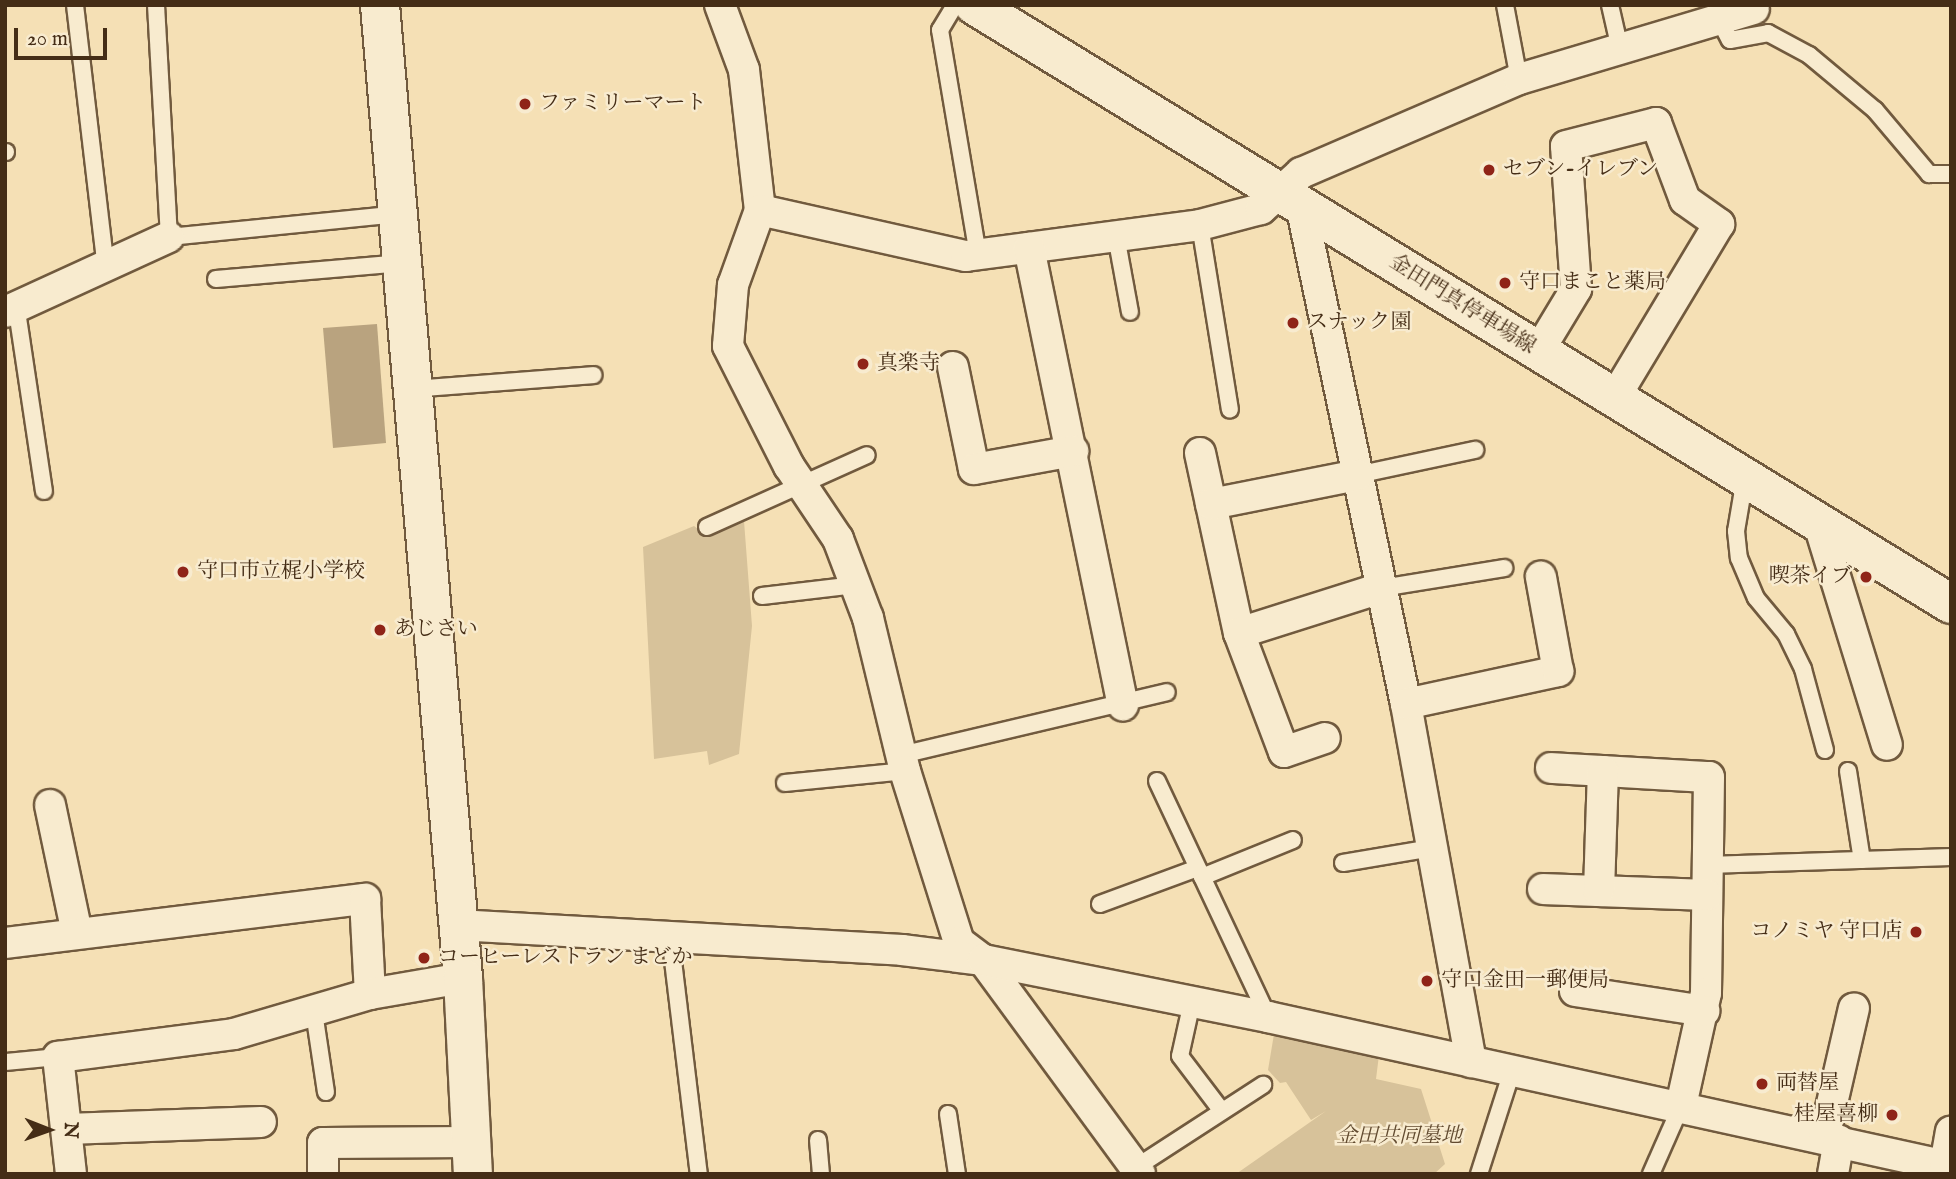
<!DOCTYPE html>
<meta charset="utf-8">
<style>
body{margin:0}
#map{position:relative;width:1956px;height:1179px;overflow:hidden;background:#f5e0b5;font-family:"IM FELL English","Noto Serif JP",serif}
div>[style]{position:absolute}
[style*='--x']{left:calc(var(--x)*1px);top:calc(var(--y)*1px);width:calc(var(--w)*1px);rotate:calc(var(--a)*1deg)}
.green>*{inset:0;background:#d7c29a}
.water>*{inset:0;background:#b9a37f}
.roads{filter:drop-shadow(2px 0 #715a3e) drop-shadow(-2px 0 #715a3e) drop-shadow(0 2px #715a3e) drop-shadow(0 -2px #715a3e)}
.service>*{height:16px;margin:-8px;padding:0 8px;transform-origin:8px;border-radius:8px;background:#f8ebcf}
.minor>*{height:30px;margin:-15px;padding:0 15px;transform-origin:15px;border-radius:15px;background:#f8ebcf}
.tertiary>*{height:38px;margin:-19px;padding:0 19px;transform-origin:19px;border-radius:19px;background:#f8ebcf}
.secondary>*{height:38px;margin:-19px;padding:0 19px;transform-origin:19px;border-radius:19px;background:#f8ebcf}
.dots>*{width:19px;height:19px;translate:-50% -50%;box-sizing:border-box;border:4px solid #f8ebcf;border-radius:50%}
span{translate:-50% -50%;white-space:nowrap;text-align:center;line-height:1.15;-webkit-text-stroke:5px #f8ebcf;paint-order:stroke}
.poi-label{font-size:21px;color:#452d16}
.left{translate:0 -50%;text-align:left}
.right{translate:-100% -50%;text-align:right}
.street-label{font-size:21px;color:#452d16}
.park-label{font-size:21px;color:#624b30;font-style:italic}
.frame{position:absolute;inset:0;border:7px solid #452d16;pointer-events:none}
.north{position:absolute;left:14px;top:1095px;width:70px;height:70px;-webkit-text-stroke:5px #f8ebcf;paint-order:stroke;rotate:91deg;font-size:19px;font-weight:700;line-height:28px;text-align:center;color:#452d16}
.north::after{content:'';display:block;margin:auto;width:24px;height:32px;background:#452d16;clip-path:polygon(50% 0,100% 100%,50% 72%,0 100%)}
.scale{position:absolute;left:14px;top:28px;width:93px;height:32px;box-sizing:border-box;border:4px solid #452d16;border-top:0;padding-left:9px;font-size:21px;line-height:24px;white-space:nowrap;color:#452d16;-webkit-text-stroke:5px #f8ebcf;paint-order:stroke}
</style>
<div id="map">
<div class="green">
<i style="clip-path:polygon(744px 521px,752px 626px,739px 754px,709px 765px,707px 751px,654px 759px,643px 547px,694px 526px,706px 535px)"></i>
<i style="clip-path:polygon(1274px 1034px,1379px 1055px,1376px 1079px,1421px 1089px,1445px 1164px,1434px 1174px,1236px 1174px,1326px 1111px,1311px 1120px,1286px 1082px,1280px 1083px,1268px 1070px)"></i>
</div>
<div class="water">
<i style="clip-path:polygon(377px 324px,386px 443px,333px 448px,323px 328px)"></i>
</div>
<div class="roads">
<div class="service">
<i style="--x:75;--y:5;--w:265;--a:83.3"></i>
<i style="--x:156;--y:5;--w:232;--a:86.8"></i>
<i style="--x:169;--y:237;--w:230;--a:-5.7"></i>
<i style="--x:955;--y:5;--w:29;--a:121"></i>
<i style="--x:940;--y:30;--w:227;--a:80.4"></i>
<i style="--x:1505;--y:5;--w:75;--a:79.3"></i>
<i style="--x:1610;--y:5;--w:45;--a:77.2"></i>
<i style="--x:1717;--y:15;--w:28;--a:63"></i>
<i style="--x:1730;--y:40;--w:39;--a:-10"></i>
<i style="--x:1768;--y:33;--w:47;--a:28.2"></i>
<i style="--x:1809;--y:55;--w:86;--a:39.8"></i>
<i style="--x:1875;--y:110;--w:84;--a:49.8"></i>
<i style="--x:1929;--y:174;--w:22;--a:0"></i>
<i style="--x:5;--y:152;--w:1;--a:0"></i>
<i style="--x:1200;--y:225;--w:187;--a:80.8"></i>
<i style="--x:1116;--y:236;--w:77;--a:79.6"></i>
<i style="--x:216;--y:279;--w:187;--a:-4.9"></i>
<i style="--x:17;--y:311;--w:182;--a:81.5"></i>
<i style="--x:412;--y:389;--w:182;--a:-4.4"></i>
<i style="--x:1357;--y:475;--w:121;--a:-12"></i>
<i style="--x:1745;--y:478;--w:54;--a:99.6"></i>
<i style="--x:1736;--y:531;--w:27;--a:84"></i>
<i style="--x:1739;--y:558;--w:43;--a:67"></i>
<i style="--x:1756;--y:598;--w:47;--a:50.2"></i>
<i style="--x:1786;--y:634;--w:39;--a:64"></i>
<i style="--x:1803;--y:669;--w:84;--a:74.8"></i>
<i style="--x:707;--y:527;--w:175;--a:-24.2"></i>
<i style="--x:1381;--y:588;--w:125;--a:-9.2"></i>
<i style="--x:762;--y:596;--w:94;--a:-6.7"></i>
<i style="--x:901;--y:755;--w:273;--a:-13.3"></i>
<i style="--x:1848;--y:771;--w:90;--a:81.1"></i>
<i style="--x:1157;--y:781;--w:261;--a:64.8"></i>
<i style="--x:785;--y:783;--w:121;--a:-5.7"></i>
<i style="--x:1343;--y:863;--w:90;--a:-9.6"></i>
<i style="--x:1708;--y:865;--w:243;--a:-1.9"></i>
<i style="--x:1202;--y:877;--w:98;--a:-22.1"></i>
<i style="--x:1100;--y:904;--w:104;--a:-20.2"></i>
<i style="--x:670;--y:936;--w:240;--a:83.1"></i>
<i style="--x:1192;--y:1002;--w:55;--a:102.5"></i>
<i style="--x:1180;--y:1056;--w:68;--a:52.8"></i>
<i style="--x:314;--y:1012;--w:81;--a:81.5"></i>
<i style="--x:5;--y:1062;--w:53;--a:-5.4"></i>
<i style="--x:948;--y:1114;--w:61;--a:81.5"></i>
<i style="--x:818;--y:1140;--w:34;--a:85"></i>
<i style="--x:1135;--y:1168;--w:153;--a:-33"></i>
<i style="--x:1479;--y:1174;--w:108;--a:-72.2"></i>
<i style="--x:1651;--y:1174;--w:74;--a:-66.2"></i>
</div>
<div class="minor">
<i style="--x:720;--y:5;--w:69;--a:69.7"></i>
<i style="--x:744;--y:70;--w:141;--a:83.5"></i>
<i style="--x:760;--y:210;--w:211;--a:12.6"></i>
<i style="--x:966;--y:256;--w:236;--a:-7.5"></i>
<i style="--x:1200;--y:225;--w:63;--a:-14.7"></i>
<i style="--x:1261;--y:209;--w:54;--a:-42"></i>
<i style="--x:1301;--y:173;--w:237;--a:-23.3"></i>
<i style="--x:1519;--y:79;--w:245;--a:-16.6"></i>
<i style="--x:1301;--y:205;--w:510;--a:78.12"></i>
<i style="--x:1406;--y:704;--w:364;--a:79.7"></i>
<i style="--x:760;--y:210;--w:80;--a:109.8"></i>
<i style="--x:733;--y:285;--w:61;--a:94.7"></i>
<i style="--x:728;--y:346;--w:135;--a:63.1"></i>
<i style="--x:789;--y:466;--w:88;--a:56.1"></i>
<i style="--x:838;--y:539;--w:85;--a:69.2"></i>
<i style="--x:868;--y:618;--w:157;--a:76.4"></i>
<i style="--x:905;--y:771;--w:179;--a:72.5"></i>
<i style="--x:959;--y:942;--w:30;--a:37"></i>
<i style="--x:983;--y:960;--w:265;--a:53.7"></i>
<i style="--x:1029;--y:248;--w:467;--a:78.4"></i>
<i style="--x:5;--y:312;--w:180;--a:-24.6"></i>
<i style="--x:1538;--y:352;--w:74;--a:-58.9"></i>
<i style="--x:1576;--y:289;--w:143;--a:-94"></i>
<i style="--x:1566;--y:146;--w:93;--a:-14.3"></i>
<i style="--x:1656;--y:123;--w:82;--a:69.4"></i>
<i style="--x:1685;--y:200;--w:42;--a:35.2"></i>
<i style="--x:1719;--y:224;--w:204;--a:121"></i>
<i style="--x:953;--y:367;--w:104;--a:78.4"></i>
<i style="--x:974;--y:469;--w:101;--a:-10.3"></i>
<i style="--x:1200;--y:453;--w:184;--a:77.8"></i>
<i style="--x:1239;--y:633;--w:127;--a:69.3"></i>
<i style="--x:1284;--y:752;--w:43;--a:-18.9"></i>
<i style="--x:1211;--y:504;--w:149;--a:-11.2"></i>
<i style="--x:1818;--y:521;--w:234;--a:72.9"></i>
<i style="--x:1239;--y:633;--w:149;--a:-17.6"></i>
<i style="--x:1406;--y:704;--w:156;--a:-12.2"></i>
<i style="--x:1558;--y:671;--w:96;--a:-100.3"></i>
<i style="--x:1551;--y:768;--w:158;--a:3.3"></i>
<i style="--x:1709;--y:777;--w:216;--a:90.8"></i>
<i style="--x:1706;--y:993;--w:116;--a:102.5"></i>
<i style="--x:50;--y:805;--w:131;--a:78.1"></i>
<i style="--x:1543;--y:889;--w:164;--a:2.1"></i>
<i style="--x:1599;--y:891;--w:120;--a:-88.1"></i>
<i style="--x:457;--y:925;--w:446;--a:3.2"></i>
<i style="--x:902;--y:950;--w:82;--a:7"></i>
<i style="--x:983;--y:960;--w:291;--a:11.3"></i>
<i style="--x:1268;--y:1017;--w:699;--a:12.39"></i>
<i style="--x:5;--y:943;--w:363;--a:-7"></i>
<i style="--x:365;--y:899;--w:95;--a:87"></i>
<i style="--x:1575;--y:991;--w:131;--a:8.8"></i>
<i style="--x:67;--y:1129;--w:194;--a:-2.1"></i>
<i style="--x:1824;--y:1138;--w:133;--a:-77"></i>
<i style="--x:1945;--y:1165;--w:34;--a:-80"></i>
<i style="--x:71;--y:1174;--w:118;--a:-96.3"></i>
<i style="--x:58;--y:1057;--w:177;--a:-7.4"></i>
<i style="--x:234;--y:1034;--w:142;--a:-16.4"></i>
<i style="--x:370;--y:994;--w:94;--a:-9.8"></i>
<i style="--x:323;--y:1174;--w:31;--a:-90"></i>
<i style="--x:323;--y:1143;--w:148;--a:-0.4"></i>
<i style="--x:1833;--y:1174;--w:34;--a:-80"></i>
</div>
<div class="tertiary">
<i style="--x:380;--y:5;--w:977;--a:85.12"></i>
<i style="--x:463;--y:978;--w:196;--a:87.1"></i>
</div>
<div class="secondary">
<i style="--x:974;--y:5;--w:1146;--a:31.51"></i>
</div>
</div>
<div class="dots">
<i style="left:525px;top:104px;background:#8f2418"></i>
<i style="left:1489px;top:170px;background:#8f2418"></i>
<i style="left:1505px;top:283px;background:#8f2418"></i>
<i style="left:1293px;top:323px;background:#8f2418"></i>
<i style="left:863px;top:364px;background:#8f2418"></i>
<i style="left:183px;top:572px;background:#8f2418"></i>
<i style="left:1866px;top:577px;background:#8f2418"></i>
<i style="left:380px;top:630px;background:#8f2418"></i>
<i style="left:1916px;top:932px;background:#8f2418"></i>
<i style="left:424px;top:958px;background:#8f2418"></i>
<i style="left:1427px;top:981px;background:#8f2418"></i>
<i style="left:1762px;top:1084px;background:#8f2418"></i>
<i style="left:1892px;top:1115px;background:#8f2418"></i>
</div>
<div class="poi-label">
<span class="left" style="left:539px;top:104px">ファミリーマート</span>
<span class="left" style="left:1503px;top:170px">セブン-イレブン</span>
<span class="left" style="left:1519px;top:283px">守口まこと薬局</span>
<span class="left" style="left:1307px;top:323px">スナック園</span>
<span class="left" style="left:877px;top:364px">真楽寺</span>
<span class="left" style="left:197px;top:572px">守口市立梶小学校</span>
<span class="right" style="left:1852px;top:577px">喫茶イブ</span>
<span class="left" style="left:394px;top:630px">あじさい</span>
<span class="right" style="left:1902px;top:932px">コノミヤ 守口店</span>
<span class="left" style="left:438px;top:958px">コーヒーレストラン まどか</span>
<span class="left" style="left:1441px;top:981px">守口金田一郵便局</span>
<span class="left" style="left:1776px;top:1084px">両替屋</span>
<span class="right" style="left:1878px;top:1115px">桂屋喜柳</span>
</div>
<div class="street-label">
<span style="left:1462px;top:305px;rotate:32deg">金田門真停車場線</span>
</div>
<div class="park-label">
<span style="left:1399px;top:1137px">金田共同墓地</span>
</div>
<div class="frame"></div>
<div class="north">N</div>
<div class="scale">20 m</div>
</div>
